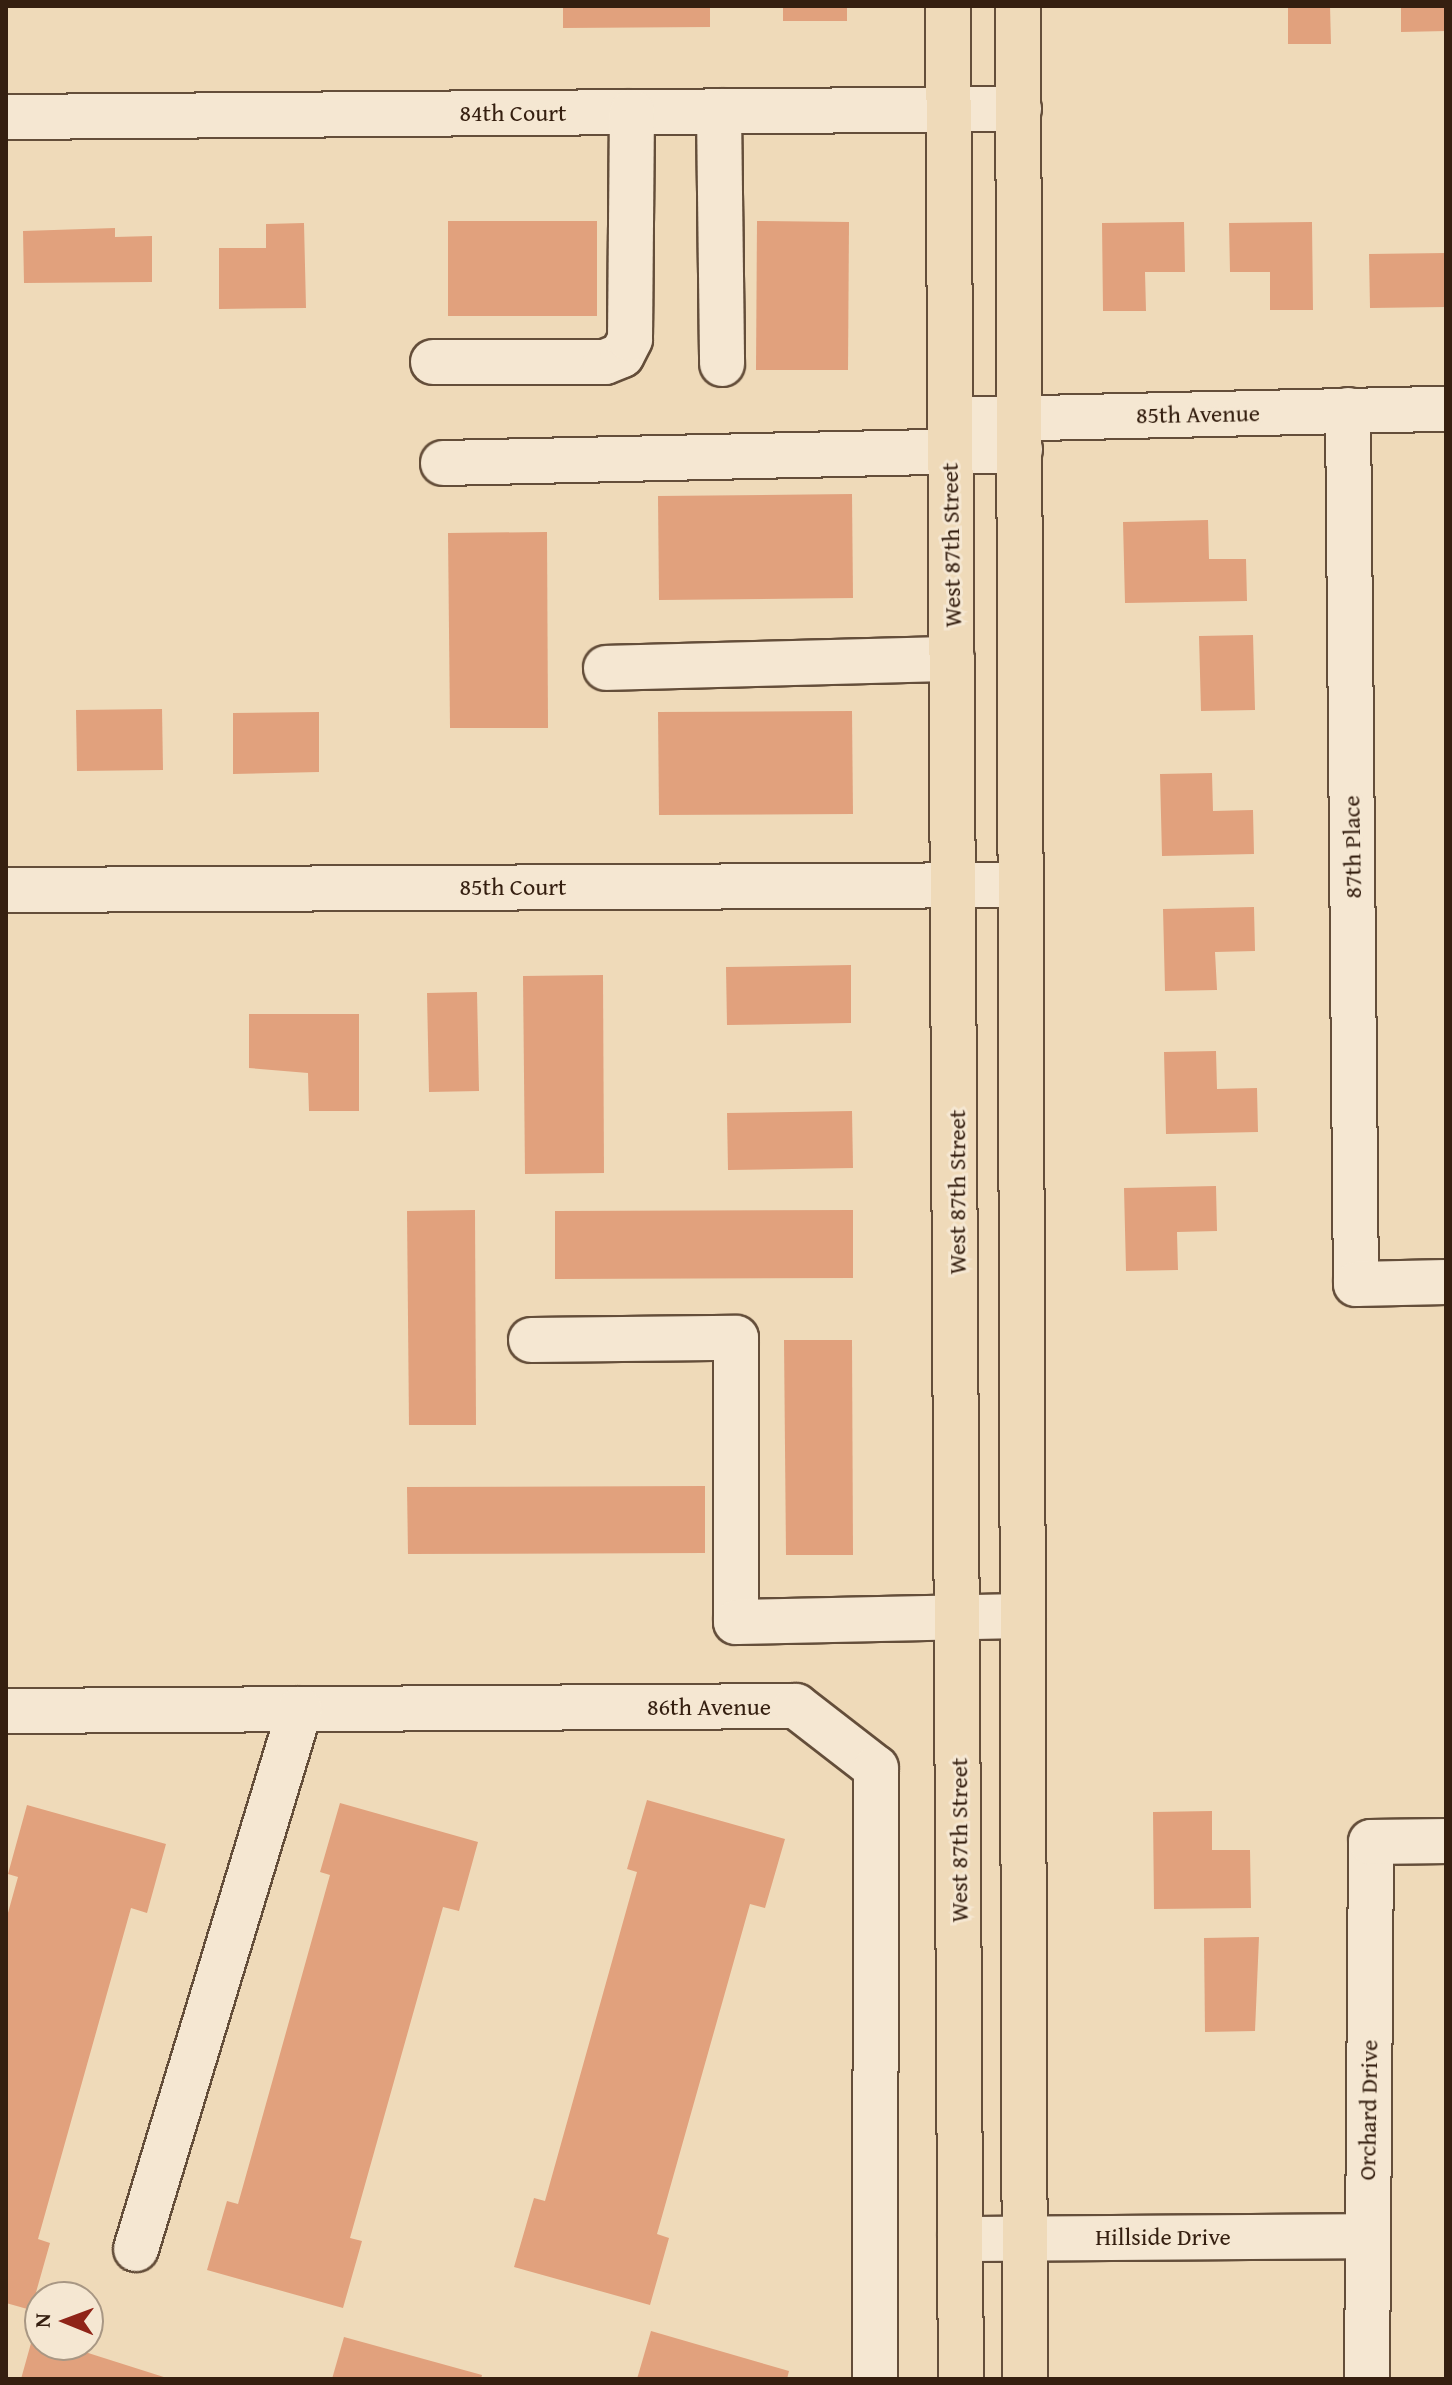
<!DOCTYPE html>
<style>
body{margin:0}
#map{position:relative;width:1452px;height:2385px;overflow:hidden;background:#efdab9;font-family:"Gentium Book Plus",serif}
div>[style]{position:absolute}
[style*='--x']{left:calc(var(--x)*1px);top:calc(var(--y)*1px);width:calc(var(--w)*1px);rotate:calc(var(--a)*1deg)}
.building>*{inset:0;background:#e1a17d}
.roads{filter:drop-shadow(2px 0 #644e3a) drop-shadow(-2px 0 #644e3a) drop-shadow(0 2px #644e3a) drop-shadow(0 -2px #644e3a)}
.minor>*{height:44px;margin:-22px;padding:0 22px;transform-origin:22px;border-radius:22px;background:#f5e7d2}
.major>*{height:44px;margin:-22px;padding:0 22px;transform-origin:22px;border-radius:22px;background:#efdab9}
span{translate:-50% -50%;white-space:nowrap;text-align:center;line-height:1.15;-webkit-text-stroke:6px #f5e7d2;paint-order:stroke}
.street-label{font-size:24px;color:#351f10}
.frame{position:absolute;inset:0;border:8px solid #351f10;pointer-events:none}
.north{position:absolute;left:24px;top:2281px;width:80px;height:80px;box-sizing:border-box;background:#f5e7d2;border:2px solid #a89784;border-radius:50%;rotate:271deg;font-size:22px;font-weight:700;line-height:32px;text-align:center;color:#351f10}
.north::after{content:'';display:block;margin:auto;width:28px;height:36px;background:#8f2418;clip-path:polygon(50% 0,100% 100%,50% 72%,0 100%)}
</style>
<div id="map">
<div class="building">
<i style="clip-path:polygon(563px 6px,710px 6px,710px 27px,563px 28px)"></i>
<i style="clip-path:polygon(783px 6px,847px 6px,847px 21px,783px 21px)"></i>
<i style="clip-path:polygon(1288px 6px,1330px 6px,1331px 44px,1288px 44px)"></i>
<i style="clip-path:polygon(1401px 6px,1446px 6px,1446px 31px,1401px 32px)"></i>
<i style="clip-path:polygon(448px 221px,597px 221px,597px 316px,448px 316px)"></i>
<i style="clip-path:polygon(757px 221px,849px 222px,848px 370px,756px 370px)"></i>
<i style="clip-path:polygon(1184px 222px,1185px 272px,1145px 272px,1146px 311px,1103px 311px,1102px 223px)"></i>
<i style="clip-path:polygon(1312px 222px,1313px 310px,1270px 310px,1270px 272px,1230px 272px,1229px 223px)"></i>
<i style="clip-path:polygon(304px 223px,306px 308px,219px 309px,219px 248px,266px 248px,266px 224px)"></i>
<i style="clip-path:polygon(115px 228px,115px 237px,152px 236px,152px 282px,24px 283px,23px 231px)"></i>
<i style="clip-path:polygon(1446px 253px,1446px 307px,1370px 308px,1369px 254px)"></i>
<i style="clip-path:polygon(852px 494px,853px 598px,659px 600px,658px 496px)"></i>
<i style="clip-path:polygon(1208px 520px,1209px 559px,1246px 559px,1247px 601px,1125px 603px,1123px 522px)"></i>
<i style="clip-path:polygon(547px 532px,548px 728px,450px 728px,448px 533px)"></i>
<i style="clip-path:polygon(1253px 635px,1255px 710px,1201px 711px,1199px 636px)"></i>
<i style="clip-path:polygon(162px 709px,163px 770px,77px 771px,76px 710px)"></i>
<i style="clip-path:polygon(852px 711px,853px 814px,659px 815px,658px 712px)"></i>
<i style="clip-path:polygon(319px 712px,319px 772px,233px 774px,233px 713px)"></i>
<i style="clip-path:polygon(1212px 773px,1213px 811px,1253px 810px,1254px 854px,1162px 856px,1160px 774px)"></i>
<i style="clip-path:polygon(1254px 907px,1255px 951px,1215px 952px,1217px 990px,1165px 991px,1163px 909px)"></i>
<i style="clip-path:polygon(851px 965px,851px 1023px,727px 1025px,726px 967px)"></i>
<i style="clip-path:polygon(603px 975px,604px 1173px,525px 1174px,523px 976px)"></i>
<i style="clip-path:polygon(477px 992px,479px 1091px,429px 1092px,427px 993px)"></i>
<i style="clip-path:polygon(249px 1014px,359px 1014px,359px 1111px,309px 1111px,308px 1073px,249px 1068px)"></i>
<i style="clip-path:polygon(1216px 1051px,1217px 1089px,1257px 1088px,1258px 1132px,1166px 1134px,1164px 1052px)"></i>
<i style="clip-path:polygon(852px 1111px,853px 1168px,728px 1170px,727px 1113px)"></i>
<i style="clip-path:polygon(1216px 1186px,1217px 1231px,1177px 1232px,1178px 1270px,1126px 1271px,1124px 1188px)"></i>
<i style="clip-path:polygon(475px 1210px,476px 1425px,409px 1425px,407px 1211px)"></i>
<i style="clip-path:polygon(853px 1210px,853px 1278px,555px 1279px,555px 1211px)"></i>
<i style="clip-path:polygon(784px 1340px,852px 1340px,853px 1555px,786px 1555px)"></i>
<i style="clip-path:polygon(705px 1486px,705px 1553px,408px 1554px,407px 1487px)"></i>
<i style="clip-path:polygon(647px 1800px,785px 1839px,765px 1908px,750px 1904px,657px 2234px,669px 2238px,650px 2305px,514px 2267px,534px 2198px,545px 2201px,637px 1872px,627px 1869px)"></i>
<i style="clip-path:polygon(340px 1803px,478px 1842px,459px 1911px,443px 1907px,350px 2238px,362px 2241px,343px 2308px,207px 2270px,227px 2201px,238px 2204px,330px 1875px,320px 1872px)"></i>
<i style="clip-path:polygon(27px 1805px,166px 1844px,147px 1913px,131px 1908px,38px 2239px,50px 2243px,31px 2310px,6px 2303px,6px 1920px,18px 1877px,8px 1874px)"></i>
<i style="clip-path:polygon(1212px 1811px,1212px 1850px,1250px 1850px,1251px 1908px,1154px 1909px,1153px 1812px)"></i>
<i style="clip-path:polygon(1259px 1937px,1255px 2031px,1205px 2032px,1204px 1938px)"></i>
<i style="clip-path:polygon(651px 2331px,789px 2371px,787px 2379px,637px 2379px)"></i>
<i style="clip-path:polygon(33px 2336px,40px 2338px,40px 2345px,63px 2345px,170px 2379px,21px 2379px)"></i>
<i style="clip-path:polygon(344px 2337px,482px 2375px,481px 2379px,332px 2379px)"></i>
</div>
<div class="roads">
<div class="minor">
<i style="--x:719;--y:111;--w:253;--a:89.3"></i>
<i style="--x:6;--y:117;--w:1013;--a:-0.45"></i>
<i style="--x:433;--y:362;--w:172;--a:0"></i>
<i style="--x:605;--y:362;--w:18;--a:-22"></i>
<i style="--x:622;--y:355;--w:18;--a:-63"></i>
<i style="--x:630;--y:339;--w:227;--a:-89.5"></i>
<i style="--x:1348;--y:410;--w:874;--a:89.48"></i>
<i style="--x:1356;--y:1284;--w:90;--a:-1.3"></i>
<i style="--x:950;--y:420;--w:496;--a:-1.3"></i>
<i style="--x:443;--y:463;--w:577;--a:-1.29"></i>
<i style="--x:606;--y:668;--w:346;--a:-1.5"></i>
<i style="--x:6;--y:890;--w:1014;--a:-0.28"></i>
<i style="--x:531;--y:1340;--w:205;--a:-0.6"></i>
<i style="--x:736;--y:1338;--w:284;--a:90"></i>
<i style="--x:736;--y:1622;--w:287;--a:-1.2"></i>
<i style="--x:6;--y:1711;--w:790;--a:-0.36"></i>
<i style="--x:796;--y:1706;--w:101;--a:37.8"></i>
<i style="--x:876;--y:1768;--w:611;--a:90.09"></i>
<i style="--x:960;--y:2239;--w:407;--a:-0.4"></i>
<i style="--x:136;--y:2249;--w:564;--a:-73.11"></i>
<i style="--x:1367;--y:2379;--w:537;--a:-89.57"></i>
<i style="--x:1371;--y:1842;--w:75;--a:-0.8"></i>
</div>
<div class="major">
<i style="--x:948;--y:6;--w:2373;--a:89.69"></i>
<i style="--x:1018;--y:6;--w:2373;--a:89.83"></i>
</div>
</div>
<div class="street-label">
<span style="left:513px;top:113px">84th Court</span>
<span style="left:1198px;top:414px;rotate:-1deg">85th Avenue</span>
<span style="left:951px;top:545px;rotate:-91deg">West 87th Street</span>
<span style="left:1352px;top:847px;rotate:-91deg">87th Place</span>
<span style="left:513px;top:887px">85th Court</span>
<span style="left:957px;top:1192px;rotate:-90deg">West 87th Street</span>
<span style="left:709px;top:1707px">86th Avenue</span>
<span style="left:959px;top:1840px;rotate:-90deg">West 87th Street</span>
<span style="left:1368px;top:2110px;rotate:-89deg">Orchard Drive</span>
<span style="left:1163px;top:2237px">Hillside Drive</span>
</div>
<div class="frame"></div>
<div class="north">N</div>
</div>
